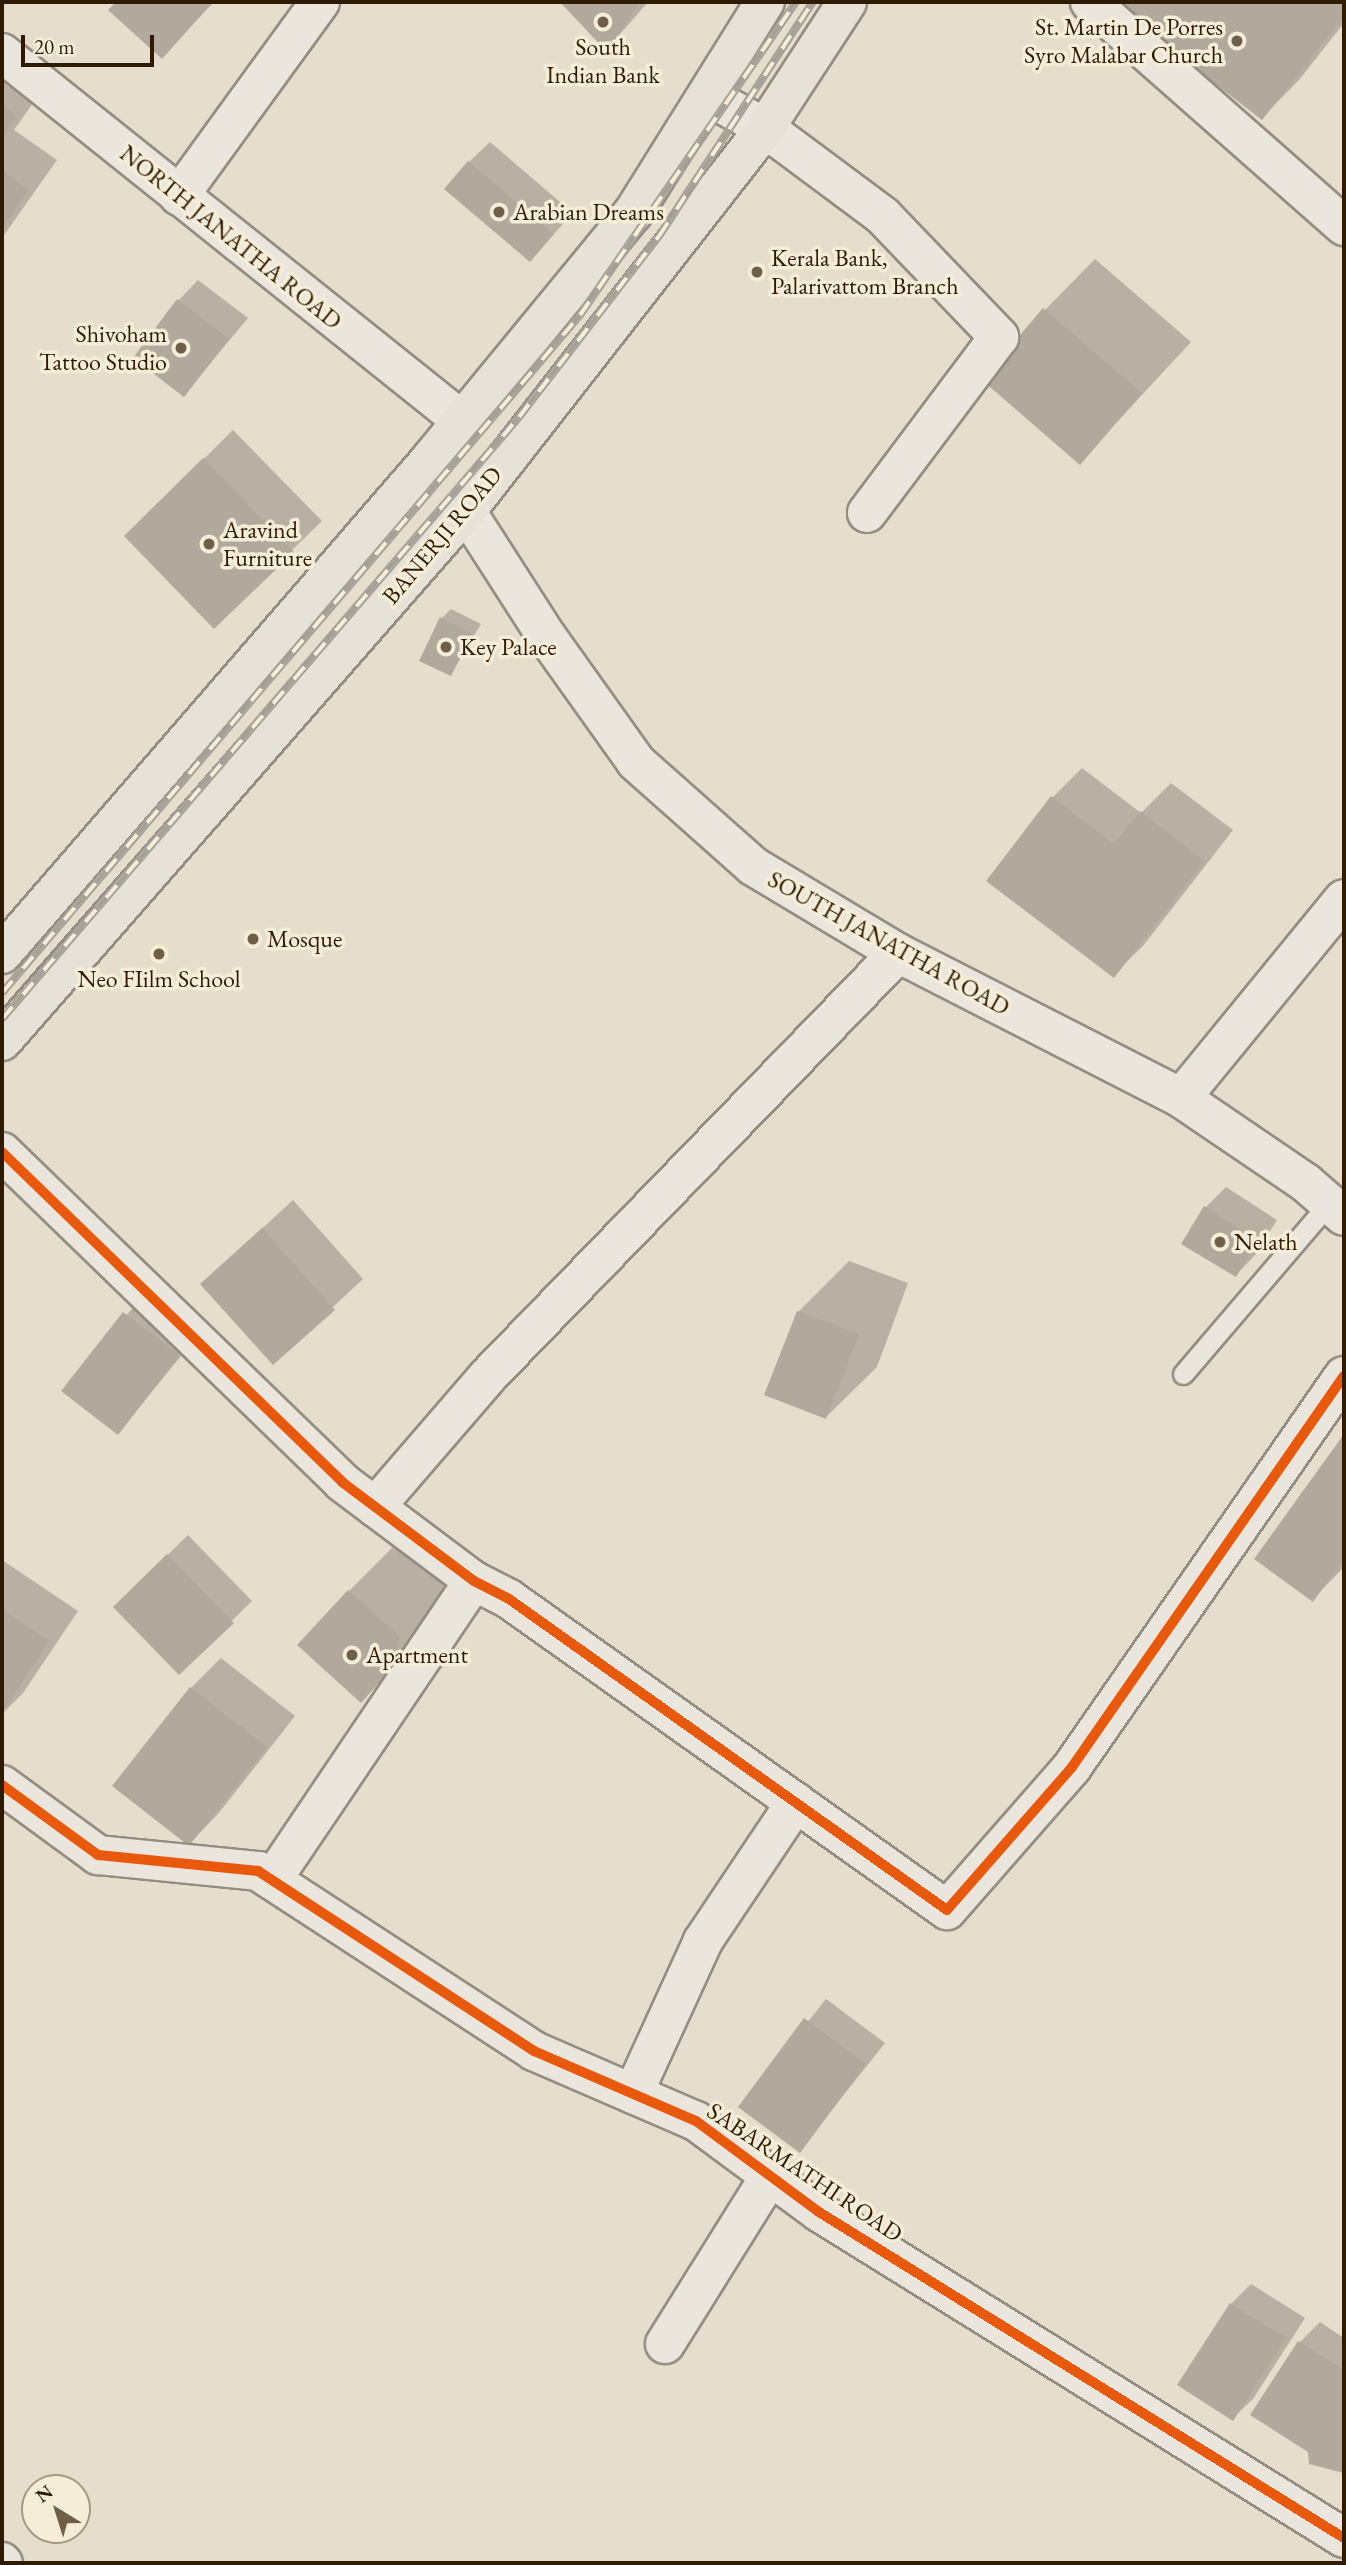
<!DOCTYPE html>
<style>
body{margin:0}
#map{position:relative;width:1346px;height:2565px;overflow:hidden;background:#e6decc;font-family:"EB Garamond",serif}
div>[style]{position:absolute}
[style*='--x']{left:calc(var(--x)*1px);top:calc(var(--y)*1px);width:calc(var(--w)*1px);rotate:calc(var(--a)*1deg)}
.shadow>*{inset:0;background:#0003}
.building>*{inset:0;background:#b0a99c}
.roads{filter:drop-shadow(2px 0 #948d80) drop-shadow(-2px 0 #948d80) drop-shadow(0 2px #948d80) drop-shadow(0 -2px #948d80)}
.service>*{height:19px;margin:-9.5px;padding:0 9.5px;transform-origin:9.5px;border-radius:9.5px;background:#eae6de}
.minor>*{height:38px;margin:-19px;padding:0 19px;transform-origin:19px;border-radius:19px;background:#eae6de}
.tertiary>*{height:38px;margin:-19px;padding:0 19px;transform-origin:19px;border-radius:19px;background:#eae6de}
.primary>*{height:38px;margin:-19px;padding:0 19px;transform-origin:19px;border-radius:19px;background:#e7e2d8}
.rail>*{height:8px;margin-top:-4px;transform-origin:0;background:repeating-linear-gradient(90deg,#f5edd7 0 16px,#a5a197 0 32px);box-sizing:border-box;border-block:2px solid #a5a197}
.cycleway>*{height:10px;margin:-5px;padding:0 5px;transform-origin:5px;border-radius:5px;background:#e8590c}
.dots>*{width:19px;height:19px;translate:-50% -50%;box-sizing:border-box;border:4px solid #f5edd7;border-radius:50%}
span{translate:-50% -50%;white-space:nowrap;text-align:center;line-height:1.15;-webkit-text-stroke:7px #f5edd7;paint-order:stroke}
.poi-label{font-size:24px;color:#2f1b02}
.right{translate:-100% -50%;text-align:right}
.left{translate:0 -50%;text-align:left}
.street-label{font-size:24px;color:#2f1b02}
.frame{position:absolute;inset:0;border:4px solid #2f1b02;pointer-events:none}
.north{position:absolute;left:21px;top:2474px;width:70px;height:70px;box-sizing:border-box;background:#f5edd7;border:2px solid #a69982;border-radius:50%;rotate:322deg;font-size:19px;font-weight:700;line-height:28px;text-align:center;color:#2f1b02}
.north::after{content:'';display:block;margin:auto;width:24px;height:32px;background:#6f5f49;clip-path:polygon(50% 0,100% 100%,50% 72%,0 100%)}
.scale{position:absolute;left:21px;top:35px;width:133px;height:32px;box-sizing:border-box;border:4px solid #2f1b02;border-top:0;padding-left:9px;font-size:21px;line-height:24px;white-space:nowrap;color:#2f1b02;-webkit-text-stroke:5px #f5edd7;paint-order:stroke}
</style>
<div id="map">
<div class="shadow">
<i style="clip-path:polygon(119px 2px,214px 2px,162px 56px,111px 10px)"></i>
<i style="clip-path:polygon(563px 2px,648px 2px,607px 49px)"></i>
<i style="clip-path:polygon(1111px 2px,1344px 2px,1344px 23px,1299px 80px,1262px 118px)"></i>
<i style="clip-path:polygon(2px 64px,45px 86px,14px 130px,57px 160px,2px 238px)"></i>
<i style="clip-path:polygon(490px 142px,573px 213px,530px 260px,469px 162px)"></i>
<i style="clip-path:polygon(1095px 259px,1191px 342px,1080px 462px,1045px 310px)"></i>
<i style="clip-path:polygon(198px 280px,248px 318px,184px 395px,178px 301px)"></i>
<i style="clip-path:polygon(233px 430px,322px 521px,214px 626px,126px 536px)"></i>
<i style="clip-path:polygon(451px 609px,481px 624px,451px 674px,442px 618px)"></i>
<i style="clip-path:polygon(1082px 768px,1141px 813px,1171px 783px,1233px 830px,1143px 946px,1113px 975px,1052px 798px)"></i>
<i style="clip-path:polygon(1226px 1187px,1277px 1220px,1256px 1254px,1236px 1275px,1184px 1244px,1206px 1207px)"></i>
<i style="clip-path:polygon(293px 1200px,363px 1279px,273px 1363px,202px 1284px)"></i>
<i style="clip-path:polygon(849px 1261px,908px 1283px,877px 1367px,826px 1417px,798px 1312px)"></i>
<i style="clip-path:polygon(145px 1293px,199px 1334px,118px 1433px,64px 1391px)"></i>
<i style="clip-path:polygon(1344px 1437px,1344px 1567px,1313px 1599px,1257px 1559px)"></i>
<i style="clip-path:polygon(188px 1535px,252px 1601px,179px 1673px,115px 1607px)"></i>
<i style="clip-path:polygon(399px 1541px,449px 1585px,411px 1650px,361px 1701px,349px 1591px)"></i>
<i style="clip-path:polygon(2px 1560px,78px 1611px,23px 1693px,2px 1714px)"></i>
<i style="clip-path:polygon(221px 1658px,295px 1716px,218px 1814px,189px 1844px,191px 1688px)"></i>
<i style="clip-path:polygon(826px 1999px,885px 2043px,800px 2150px,740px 2106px)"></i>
<i style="clip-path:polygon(1251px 2284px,1305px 2318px,1253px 2399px,1232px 2419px,1231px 2304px)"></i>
<i style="clip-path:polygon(1320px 2322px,1344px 2338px,1344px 2471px,1300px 2342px)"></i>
</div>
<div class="building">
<i style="clip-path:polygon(116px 2px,213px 2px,162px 59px,108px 10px)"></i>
<i style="clip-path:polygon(560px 2px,640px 2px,607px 52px)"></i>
<i style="clip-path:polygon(1108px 2px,1344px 2px,1344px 17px,1262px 120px,1196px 69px,1176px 64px)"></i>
<i style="clip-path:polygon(2px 105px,17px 116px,2px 138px)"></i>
<i style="clip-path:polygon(468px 161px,554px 234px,530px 262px,444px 189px)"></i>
<i style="clip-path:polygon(2px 171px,29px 190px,2px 229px)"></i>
<i style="clip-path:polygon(177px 299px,229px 339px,184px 397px,133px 358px)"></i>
<i style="clip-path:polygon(1043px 308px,1142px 393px,1080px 465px,982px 380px)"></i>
<i style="clip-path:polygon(203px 458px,294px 552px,214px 629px,124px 536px)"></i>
<i style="clip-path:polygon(440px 617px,472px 634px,451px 676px,419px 661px)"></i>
<i style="clip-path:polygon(1051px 796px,1114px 844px,1140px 811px,1204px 861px,1114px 978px,986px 881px)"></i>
<i style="clip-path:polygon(1204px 1206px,1258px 1241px,1236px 1277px,1181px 1244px)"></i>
<i style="clip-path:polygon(262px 1228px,335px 1310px,273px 1365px,200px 1284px)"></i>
<i style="clip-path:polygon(797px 1311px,859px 1334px,826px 1419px,764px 1395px)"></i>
<i style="clip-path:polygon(123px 1312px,180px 1355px,118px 1435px,61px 1391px)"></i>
<i style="clip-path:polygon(1344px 1434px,1344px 1558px,1313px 1602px,1254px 1559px)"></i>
<i style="clip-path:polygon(167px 1554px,234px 1623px,179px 1675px,113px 1607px)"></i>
<i style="clip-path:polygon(348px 1590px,399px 1636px,395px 1665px,361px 1703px,297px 1645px)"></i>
<i style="clip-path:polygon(2px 1609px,49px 1641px,2px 1713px)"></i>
<i style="clip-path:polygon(190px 1687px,267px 1747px,189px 1846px,112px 1786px)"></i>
<i style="clip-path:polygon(804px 2018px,866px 2064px,800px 2153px,738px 2107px)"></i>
<i style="clip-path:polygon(1230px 2303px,1286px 2338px,1233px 2421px,1177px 2385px)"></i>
<i style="clip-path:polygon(1298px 2341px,1344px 2370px,1344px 2473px,1309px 2464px,1308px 2452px,1250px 2415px)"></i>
</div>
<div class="roads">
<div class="service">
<i style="--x:1183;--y:1374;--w:223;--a:-49.5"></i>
</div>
<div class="minor">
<i style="--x:1090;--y:2;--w:339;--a:41.4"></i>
<i style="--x:2;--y:53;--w:588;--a:38.64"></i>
<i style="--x:708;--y:96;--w:65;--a:29.3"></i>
<i style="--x:765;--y:128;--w:147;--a:36.7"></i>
<i style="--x:883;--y:216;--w:168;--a:46.2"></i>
<i style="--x:999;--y:337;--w:220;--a:126.9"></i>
<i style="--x:179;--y:196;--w:240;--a:-54"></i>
<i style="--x:466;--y:511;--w:150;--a:57.3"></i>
<i style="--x:547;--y:637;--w:153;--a:54.5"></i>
<i style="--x:636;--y:762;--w:157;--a:41.6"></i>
<i style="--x:753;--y:866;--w:169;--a:31"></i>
<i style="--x:898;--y:953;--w:318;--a:27.1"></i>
<i style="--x:1181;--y:1098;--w:151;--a:34.2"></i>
<i style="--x:1306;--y:1183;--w:50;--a:41"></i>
<i style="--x:1181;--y:1098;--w:257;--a:-50.7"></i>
<i style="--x:2;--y:1152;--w:474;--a:44.1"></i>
<i style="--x:342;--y:1482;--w:165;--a:36.9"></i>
<i style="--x:474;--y:1581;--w:39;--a:27"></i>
<i style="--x:509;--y:1599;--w:537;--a:35.38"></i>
<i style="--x:947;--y:1910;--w:190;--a:-48.8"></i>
<i style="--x:1072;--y:1767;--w:476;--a:-55.2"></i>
<i style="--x:375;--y:1507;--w:173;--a:-49.2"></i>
<i style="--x:488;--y:1376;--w:589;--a:-45.89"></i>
<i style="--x:2;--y:1785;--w:119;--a:36.1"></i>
<i style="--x:98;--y:1855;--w:161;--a:5.7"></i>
<i style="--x:258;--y:1871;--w:330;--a:33.1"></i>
<i style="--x:534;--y:2051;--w:176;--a:23.4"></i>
<i style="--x:696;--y:2121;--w:153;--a:36.5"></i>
<i style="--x:819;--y:2212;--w:618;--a:31.84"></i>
<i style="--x:272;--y:1880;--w:361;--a:-56"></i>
<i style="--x:633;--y:2094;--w:168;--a:-65.4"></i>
<i style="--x:703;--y:1941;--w:167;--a:-56.2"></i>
<i style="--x:665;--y:2344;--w:198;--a:-58"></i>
</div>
<div class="tertiary">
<i style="--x:2;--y:2562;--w:1;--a:45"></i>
</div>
<div class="primary">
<i style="--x:2;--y:954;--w:652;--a:-49.1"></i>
<i style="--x:429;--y:461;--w:321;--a:-50.6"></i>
<i style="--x:633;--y:213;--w:249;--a:-58"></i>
<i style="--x:2;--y:1041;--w:704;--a:-48.8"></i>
<i style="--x:466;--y:511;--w:486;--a:-52"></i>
<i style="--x:765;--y:128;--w:150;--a:-56.9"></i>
</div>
</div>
<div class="rail">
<i style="--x:2;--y:993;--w:891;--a:-49.55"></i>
<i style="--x:580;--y:315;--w:380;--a:-55.4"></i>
<i style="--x:2;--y:1019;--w:794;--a:-49.34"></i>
<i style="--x:519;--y:417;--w:229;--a:-52.3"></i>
<i style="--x:659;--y:236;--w:280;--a:-56.7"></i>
</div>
<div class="cycleway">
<i style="--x:2;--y:1152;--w:474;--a:44.1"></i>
<i style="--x:342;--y:1482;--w:165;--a:36.9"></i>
<i style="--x:474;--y:1581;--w:39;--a:27"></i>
<i style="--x:509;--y:1599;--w:537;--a:35.38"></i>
<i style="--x:947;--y:1910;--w:190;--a:-48.8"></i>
<i style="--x:1072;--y:1767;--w:476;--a:-55.2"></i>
<i style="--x:2;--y:1785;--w:119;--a:36.1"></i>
<i style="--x:98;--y:1855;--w:161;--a:5.7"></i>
<i style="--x:258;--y:1871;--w:330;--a:33.1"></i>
<i style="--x:534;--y:2051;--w:176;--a:23.4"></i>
<i style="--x:696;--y:2121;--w:153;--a:36.5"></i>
<i style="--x:819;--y:2212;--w:618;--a:31.84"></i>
</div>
<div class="dots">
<i style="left:603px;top:22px;background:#6f5f49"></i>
<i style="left:1237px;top:41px;background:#6f5f49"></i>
<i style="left:499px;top:212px;background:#6f5f49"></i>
<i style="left:757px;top:272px;background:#6f5f49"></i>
<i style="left:181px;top:348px;background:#6f5f49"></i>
<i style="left:209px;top:544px;background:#6f5f49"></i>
<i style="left:446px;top:647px;background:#6f5f49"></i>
<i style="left:253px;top:939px;background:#6f5f49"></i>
<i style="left:159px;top:954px;background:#6f5f49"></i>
<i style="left:1220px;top:1242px;background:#6f5f49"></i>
<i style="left:352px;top:1655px;background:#6f5f49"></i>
</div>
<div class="poi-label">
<span class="right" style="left:1223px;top:41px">St. Martin De Porres<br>Syro Malabar Church</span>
<span style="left:603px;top:61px">South<br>Indian Bank</span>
<span class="left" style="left:513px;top:212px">Arabian Dreams</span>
<span class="left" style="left:771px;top:272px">Kerala Bank,<br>Palarivattom Branch</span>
<span class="right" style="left:167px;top:348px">Shivoham<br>Tattoo Studio</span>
<span class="left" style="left:223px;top:544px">Aravind<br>Furniture</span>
<span class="left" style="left:460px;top:647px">Key Palace</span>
<span class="left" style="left:267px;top:939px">Mosque</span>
<span style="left:159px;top:979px">Neo FIilm School</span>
<span class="left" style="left:1234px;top:1242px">Nelath</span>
<span class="left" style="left:366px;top:1655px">Apartment</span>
</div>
<div class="street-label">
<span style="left:231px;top:237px;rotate:39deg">NORTH JANATHA ROAD</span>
<span style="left:442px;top:535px;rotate:-50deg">BANERJI ROAD</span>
<span style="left:889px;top:943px;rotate:29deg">SOUTH JANATHA ROAD</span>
<span style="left:805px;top:2172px;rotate:34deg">SABARMATHI ROAD</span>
</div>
<div class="frame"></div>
<div class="north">N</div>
<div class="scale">20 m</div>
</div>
